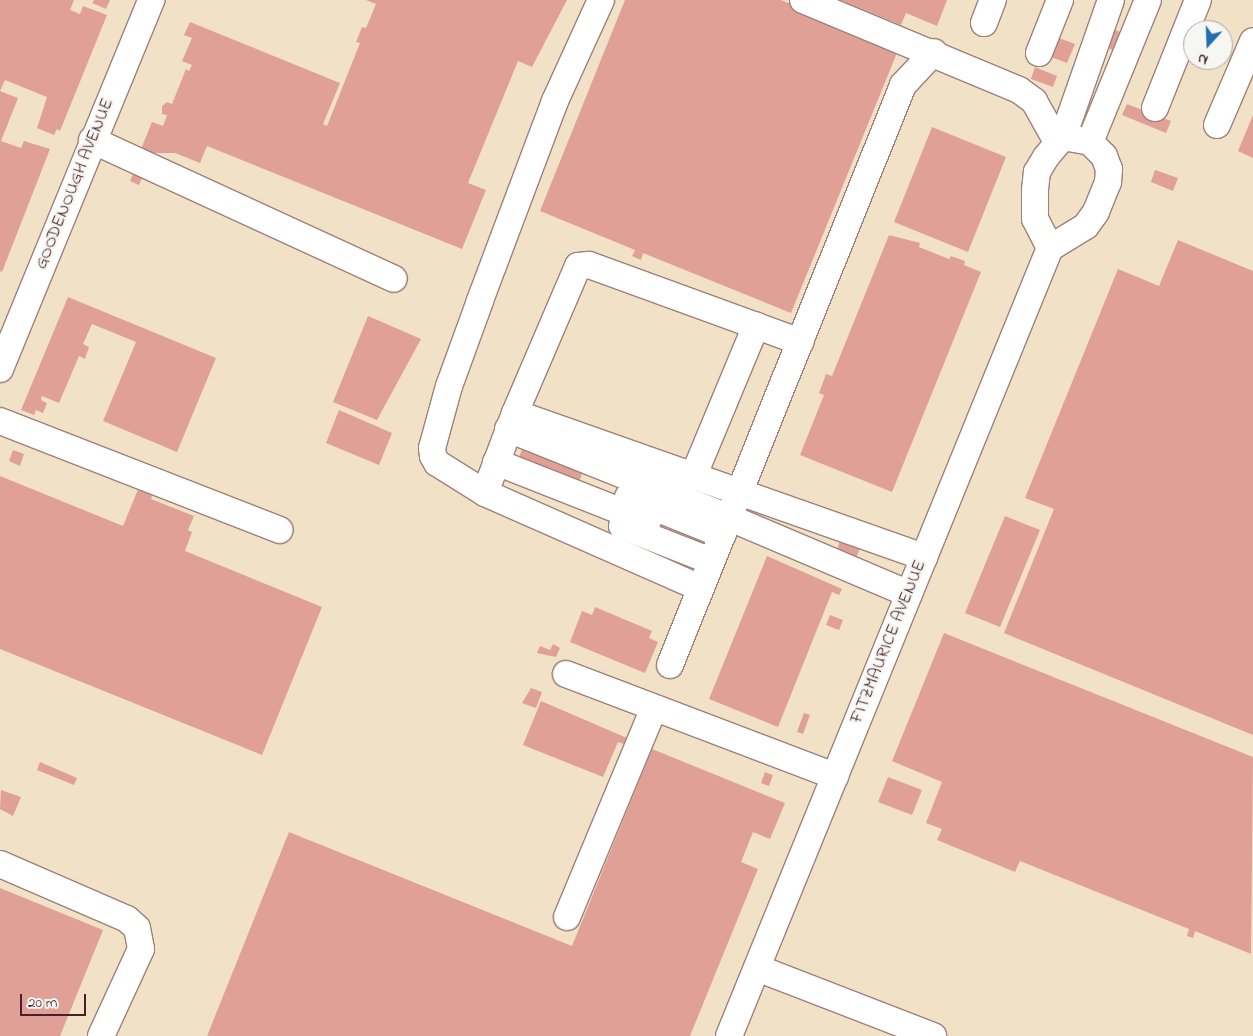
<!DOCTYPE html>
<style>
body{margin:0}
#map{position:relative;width:1253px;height:1036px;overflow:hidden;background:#f1e2c7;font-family:"Indie Flower",sans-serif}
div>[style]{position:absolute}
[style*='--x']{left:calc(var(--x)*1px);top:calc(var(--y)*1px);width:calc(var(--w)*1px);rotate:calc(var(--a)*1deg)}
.building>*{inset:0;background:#e0a096}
.roads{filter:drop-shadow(1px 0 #9e8079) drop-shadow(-1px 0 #9e8079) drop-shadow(0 1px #9e8079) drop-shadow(0 -1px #9e8079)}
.minor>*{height:26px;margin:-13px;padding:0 13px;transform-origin:13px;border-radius:13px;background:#fff}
span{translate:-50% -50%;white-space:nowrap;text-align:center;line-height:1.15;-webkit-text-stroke:5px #f6f6f2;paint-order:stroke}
.street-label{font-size:18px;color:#4a1f2b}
.north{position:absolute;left:1183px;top:20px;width:50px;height:50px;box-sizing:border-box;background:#f6f6f2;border:1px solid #b1a0a2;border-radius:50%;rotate:200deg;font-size:14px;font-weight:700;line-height:20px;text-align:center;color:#4a1f2b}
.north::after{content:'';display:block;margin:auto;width:18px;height:22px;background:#1f6fb2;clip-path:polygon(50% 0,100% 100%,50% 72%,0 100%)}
.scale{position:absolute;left:20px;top:994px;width:66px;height:22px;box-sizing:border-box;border:2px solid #4a1f2b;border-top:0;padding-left:6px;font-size:15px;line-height:18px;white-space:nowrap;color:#4a1f2b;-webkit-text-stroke:4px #f6f6f2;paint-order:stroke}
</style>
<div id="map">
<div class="building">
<i style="clip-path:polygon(0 0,74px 0,70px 10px,80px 14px,83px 6px,107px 15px,60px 131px,57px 129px,54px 135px,37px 128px,47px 97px,5px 80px,0 91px)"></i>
<i style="clip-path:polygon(94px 0,110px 0,106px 9px,92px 3px)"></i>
<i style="clip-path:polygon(366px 0,567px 0,532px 67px,518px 61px,468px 183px,486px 190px,462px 249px,207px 146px,200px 163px,175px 153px,152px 153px,141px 149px,152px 122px,163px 126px,167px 115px,162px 114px,162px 106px,167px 102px,172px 104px,186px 69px,189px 71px,192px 65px,182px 61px,192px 38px,184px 35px,190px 22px,340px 83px,323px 124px,327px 126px,360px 43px,356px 42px,362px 27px,366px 28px,376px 4px)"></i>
<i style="clip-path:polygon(625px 0,781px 0,899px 48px,791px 313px,643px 253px,641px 260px,632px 256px,635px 250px,540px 211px)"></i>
<i style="clip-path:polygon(840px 0,947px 0,937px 26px,906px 13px,901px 25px)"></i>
<i style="clip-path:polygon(1107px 27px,1126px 34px,1118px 52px,1100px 45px)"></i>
<i style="clip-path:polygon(1059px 38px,1075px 44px,1067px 63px,1051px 57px)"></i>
<i style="clip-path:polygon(1035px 67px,1057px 76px,1053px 87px,1031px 79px)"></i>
<i style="clip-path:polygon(0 91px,18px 98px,1px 141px,21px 148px,24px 141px,50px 149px,2px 272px,0 271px)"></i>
<i style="clip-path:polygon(1127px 104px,1171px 121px,1166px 133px,1122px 115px)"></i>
<i style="clip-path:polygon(1253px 115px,1253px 158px,1238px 151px)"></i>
<i style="clip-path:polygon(932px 127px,1006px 157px,968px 252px,894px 222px)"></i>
<i style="clip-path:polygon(1155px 170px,1178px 178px,1173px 191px,1151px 182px)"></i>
<i style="clip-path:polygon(133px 174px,142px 178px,139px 185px,130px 181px)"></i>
<i style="clip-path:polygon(889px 235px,920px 243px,919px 247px,949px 259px,951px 256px,965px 261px,964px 265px,981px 272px,892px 492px,800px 455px,824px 395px,819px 393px,826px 374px,832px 376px)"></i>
<i style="clip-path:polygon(1178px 240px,1253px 271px,1253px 735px,1004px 633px,1054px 509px,1025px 498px,1118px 269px,1159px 286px)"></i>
<i style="clip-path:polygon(68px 297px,216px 358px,177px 452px,103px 421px,136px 342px,92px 324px,83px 344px,89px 347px,85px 359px,79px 356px,59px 403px,42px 396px,41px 400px,47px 403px,43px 413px,36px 410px,34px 415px,21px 410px)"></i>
<i style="clip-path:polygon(368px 316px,421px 339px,377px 420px,333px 402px)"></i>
<i style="clip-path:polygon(339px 410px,392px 433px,379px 465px,326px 443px)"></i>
<i style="clip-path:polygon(529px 432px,589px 455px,578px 485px,517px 462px)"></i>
<i style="clip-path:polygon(13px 450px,24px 454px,20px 466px,9px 461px)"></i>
<i style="clip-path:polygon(0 476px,123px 526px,139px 487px,153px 493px,151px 499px,194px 516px,188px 530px,192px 532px,185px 551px,322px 607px,262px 755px,0 649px)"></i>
<i style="clip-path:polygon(1005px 516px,1040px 530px,1000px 627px,965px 613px)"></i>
<i style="clip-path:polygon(841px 538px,861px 546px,855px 560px,836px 553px)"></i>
<i style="clip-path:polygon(767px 556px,842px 589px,839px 595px,832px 592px,778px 727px,709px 699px)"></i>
<i style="clip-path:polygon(595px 607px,652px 631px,649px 638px,658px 642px,645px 673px,570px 642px,582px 611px,592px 615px)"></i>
<i style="clip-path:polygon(830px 615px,843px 620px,839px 630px,826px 625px)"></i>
<i style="clip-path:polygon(944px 633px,1253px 757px,1251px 954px,1195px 931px,1193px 938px,1187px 936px,1189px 929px,1020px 861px,1015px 872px,937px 840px,942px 829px,926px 823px,942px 782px,892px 761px)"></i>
<i style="clip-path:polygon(553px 644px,560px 648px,556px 657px,537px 653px,540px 646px,550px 650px)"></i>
<i style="clip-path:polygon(531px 688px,542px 692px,536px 708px,522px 703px)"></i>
<i style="clip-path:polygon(541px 701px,627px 738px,624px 744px,618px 742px,603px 777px,523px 745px)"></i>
<i style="clip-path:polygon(804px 713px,810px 715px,803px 734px,797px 732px)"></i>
<i style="clip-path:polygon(652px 749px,785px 803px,770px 839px,753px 832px,741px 862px,758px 869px,690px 1036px,207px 1036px,289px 832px,572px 946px)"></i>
<i style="clip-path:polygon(40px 762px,77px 778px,74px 785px,37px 770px)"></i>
<i style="clip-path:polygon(765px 772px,773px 775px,769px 786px,761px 783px)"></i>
<i style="clip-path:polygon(888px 777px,922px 790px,912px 815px,878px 802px)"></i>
<i style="clip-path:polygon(1px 790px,21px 797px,13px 816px,0 809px)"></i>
<i style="clip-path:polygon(0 888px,103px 930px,60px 1036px,0 1036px)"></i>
</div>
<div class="roads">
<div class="minor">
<i style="--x:601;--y:0;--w:111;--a:114.5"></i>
<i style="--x:555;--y:101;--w:214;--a:110.6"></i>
<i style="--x:480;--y:301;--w:90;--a:110"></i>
<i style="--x:449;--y:386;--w:64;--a:105.3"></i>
<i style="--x:432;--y:448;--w:8;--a:83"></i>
<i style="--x:433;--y:456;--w:8;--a:60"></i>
<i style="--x:437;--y:463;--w:57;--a:32"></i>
<i style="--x:485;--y:493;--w:235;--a:23.8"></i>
<i style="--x:803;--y:0;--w:234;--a:22.6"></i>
<i style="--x:1019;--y:90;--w:19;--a:36"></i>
<i style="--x:1034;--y:101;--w:47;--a:60.7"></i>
<i style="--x:984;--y:23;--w:25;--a:-69"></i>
<i style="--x:1039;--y:53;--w:57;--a:-68.4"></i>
<i style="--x:1155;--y:108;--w:116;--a:-68.3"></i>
<i style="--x:1217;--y:125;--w:91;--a:-66.8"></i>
<i style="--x:1063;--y:137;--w:27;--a:10"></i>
<i style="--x:1090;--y:142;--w:20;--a:45"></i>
<i style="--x:1104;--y:156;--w:14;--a:69"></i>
<i style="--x:1109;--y:169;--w:13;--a:94"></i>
<i style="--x:1108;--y:182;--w:32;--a:112"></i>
<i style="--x:1096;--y:212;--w:17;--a:126"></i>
<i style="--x:1086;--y:226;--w:42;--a:148.6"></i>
<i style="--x:1050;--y:248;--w:33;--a:-117"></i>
<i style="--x:1035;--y:219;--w:29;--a:-90"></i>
<i style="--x:1035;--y:190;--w:18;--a:-84"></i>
<i style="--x:1037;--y:172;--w:17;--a:-59"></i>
<i style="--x:1046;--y:157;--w:26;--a:-50"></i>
<i style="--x:1063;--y:137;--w:145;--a:-70.7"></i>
<i style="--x:92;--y:140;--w:332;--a:24.7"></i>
<i style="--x:1090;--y:142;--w:153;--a:-67.8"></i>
<i style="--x:0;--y:369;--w:399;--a:-67.7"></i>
<i style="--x:515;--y:413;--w:434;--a:19.4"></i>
<i style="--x:0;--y:421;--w:300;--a:21.3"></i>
<i style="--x:508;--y:429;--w:239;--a:21.8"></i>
<i style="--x:730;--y:518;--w:194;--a:23"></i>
<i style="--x:496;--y:462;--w:163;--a:21.5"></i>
<i style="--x:693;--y:477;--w:164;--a:-67.4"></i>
<i style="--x:485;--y:493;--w:85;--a:-69.4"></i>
<i style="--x:515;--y:413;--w:160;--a:-66.8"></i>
<i style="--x:578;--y:266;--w:11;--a:-5"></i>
<i style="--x:589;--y:265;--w:225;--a:20"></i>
<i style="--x:628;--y:497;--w:102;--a:21.8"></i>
<i style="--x:622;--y:526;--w:96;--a:21.5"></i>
<i style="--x:670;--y:665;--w:625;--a:-68.11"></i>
<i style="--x:903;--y:85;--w:45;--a:-46.8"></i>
<i style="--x:566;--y:674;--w:288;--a:20.8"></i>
<i style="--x:0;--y:864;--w:138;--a:23.4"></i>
<i style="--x:127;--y:919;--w:13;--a:42"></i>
<i style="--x:137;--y:928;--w:21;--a:79"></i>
<i style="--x:141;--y:949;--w:96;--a:114.7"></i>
<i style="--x:567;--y:917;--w:226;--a:-67.4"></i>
<i style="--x:757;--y:968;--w:189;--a:21.1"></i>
<i style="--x:729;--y:1036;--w:851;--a:-67.84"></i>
</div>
</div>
<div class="street-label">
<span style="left:75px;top:184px;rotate:-68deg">GOODENOUGH AVENUE</span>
<span style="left:889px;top:642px;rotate:-68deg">FITZMAURICE AVENUE</span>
</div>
<div class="north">N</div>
<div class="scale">20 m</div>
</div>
